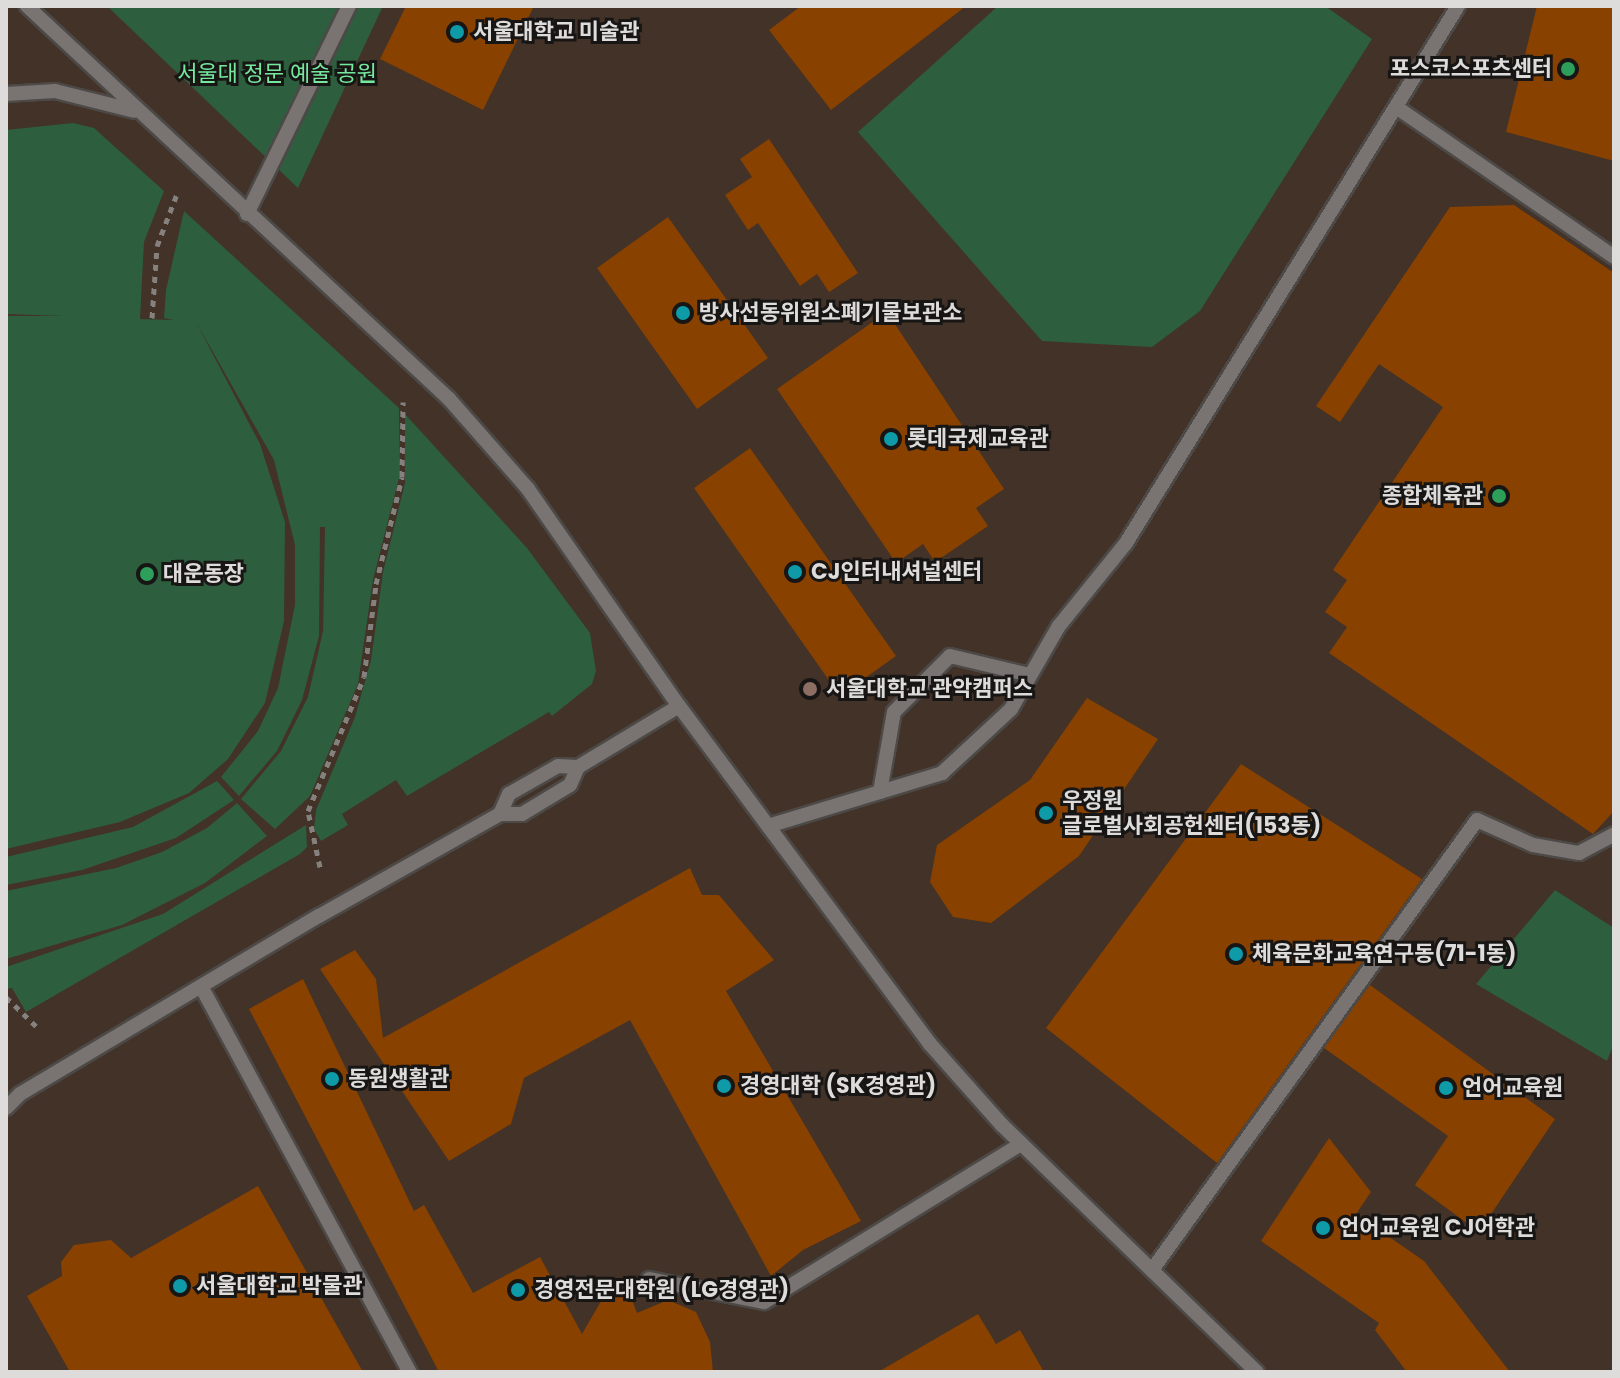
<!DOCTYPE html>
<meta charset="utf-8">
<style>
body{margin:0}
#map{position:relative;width:1620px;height:1378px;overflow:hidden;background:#312d2b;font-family:Poppins,"Noto Sans KR",sans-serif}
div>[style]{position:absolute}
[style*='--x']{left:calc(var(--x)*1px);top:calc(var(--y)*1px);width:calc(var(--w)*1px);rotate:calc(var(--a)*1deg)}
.education>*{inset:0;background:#423227}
.green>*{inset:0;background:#2d5e3e}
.building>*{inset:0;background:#894100}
.path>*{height:5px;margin-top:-2.5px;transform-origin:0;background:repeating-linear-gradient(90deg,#84817f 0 6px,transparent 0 12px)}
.roads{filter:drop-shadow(2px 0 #4c4947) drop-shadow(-2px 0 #4c4947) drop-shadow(0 2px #4c4947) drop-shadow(0 -2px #4c4947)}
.service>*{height:14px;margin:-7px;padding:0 7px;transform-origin:7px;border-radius:7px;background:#797472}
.dots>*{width:22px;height:22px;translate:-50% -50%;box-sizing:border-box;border:4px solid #181615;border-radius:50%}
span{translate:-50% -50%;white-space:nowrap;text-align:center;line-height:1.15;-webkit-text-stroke:6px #181615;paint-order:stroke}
.poi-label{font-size:22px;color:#dedcda;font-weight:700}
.left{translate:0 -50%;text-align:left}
.right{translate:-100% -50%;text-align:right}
.park-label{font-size:22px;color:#75e89e}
.frame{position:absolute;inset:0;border:8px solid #dedcda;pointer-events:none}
</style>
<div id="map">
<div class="education">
<i style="clip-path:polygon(6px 6px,1614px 6px,1614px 1372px,6px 1372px)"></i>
</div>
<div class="green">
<i style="clip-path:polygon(107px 6px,383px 6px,298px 188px)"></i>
<i style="clip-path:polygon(998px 6px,1325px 6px,1372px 39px,1200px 311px,1152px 347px,1042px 341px,858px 132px)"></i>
<i style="clip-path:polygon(73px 123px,94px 128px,164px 191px,144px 242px,140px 319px,173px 320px,164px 318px,166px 290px,184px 211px,399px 408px,400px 474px,373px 580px,358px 684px,310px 796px,275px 829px,241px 799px,281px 751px,308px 697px,323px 631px,325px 527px,320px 527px,319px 636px,302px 700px,277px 751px,239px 796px,221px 777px,258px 731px,278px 688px,295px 605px,295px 545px,274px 460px,196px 322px,260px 444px,285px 522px,284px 621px,265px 703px,228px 759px,189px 793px,120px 822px,6px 849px,6px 316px,64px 316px,6px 314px,6px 130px)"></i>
<i style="clip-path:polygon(405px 414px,527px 548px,590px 633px,596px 671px,592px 684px,552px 716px,549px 712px,407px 796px,396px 780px,342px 814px,348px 825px,321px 841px,314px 829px,316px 810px,355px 717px,371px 660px,383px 572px,405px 483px)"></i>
<i style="clip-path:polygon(217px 781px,234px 800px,176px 838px,82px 870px,6px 885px,6px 857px,133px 827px)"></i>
<i style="clip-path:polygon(237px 803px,267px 836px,205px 883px,122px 925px,6px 959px,6px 891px,116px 868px,162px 852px,207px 828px)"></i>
<i style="clip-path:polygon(306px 825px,307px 847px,300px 854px,26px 1012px,12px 988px,6px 989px,6px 967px,163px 914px)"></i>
<i style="clip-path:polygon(1555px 890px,1614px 928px,1614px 1043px,1607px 1061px,1476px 984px)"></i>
</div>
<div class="building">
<i style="clip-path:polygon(406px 6px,534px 6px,483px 110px,380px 59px)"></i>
<i style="clip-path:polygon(801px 6px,966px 6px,831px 110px,769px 30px)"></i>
<i style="clip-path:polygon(1537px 6px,1614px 6px,1614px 161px,1506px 132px)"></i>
<i style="clip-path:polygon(769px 139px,858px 273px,829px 292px,817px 274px,800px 286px,758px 223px,748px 230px,725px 195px,752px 177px,740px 159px)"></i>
<i style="clip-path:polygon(1514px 205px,1614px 273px,1614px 811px,1593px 834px,1329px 653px,1347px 627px,1325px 612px,1347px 580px,1333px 570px,1443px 407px,1379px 364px,1340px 422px,1316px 406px,1450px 207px)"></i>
<i style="clip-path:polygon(668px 217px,768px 358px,697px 409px,597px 268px)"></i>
<i style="clip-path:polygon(887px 312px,1004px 489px,976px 508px,988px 526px,935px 562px,923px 544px,896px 563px,777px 389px)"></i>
<i style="clip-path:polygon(750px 448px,896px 656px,840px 696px,694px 488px)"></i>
<i style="clip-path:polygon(1087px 698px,1158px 739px,1079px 856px,991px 923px,953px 917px,930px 882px,937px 845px,1030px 780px)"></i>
<i style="clip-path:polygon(1241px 764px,1422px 879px,1217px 1163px,1046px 1028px)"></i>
<i style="clip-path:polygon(690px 868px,702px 895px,719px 895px,774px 960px,726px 991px,861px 1221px,803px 1250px,771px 1276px,630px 1020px,524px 1078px,511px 1124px,449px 1161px,320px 969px,355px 950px,376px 979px,383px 1038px)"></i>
<i style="clip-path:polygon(303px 979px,414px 1211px,424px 1205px,473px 1293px,540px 1257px,582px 1334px,604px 1296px,627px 1287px,637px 1313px,668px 1300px,696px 1312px,710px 1342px,713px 1372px,439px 1372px,249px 1009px)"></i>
<i style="clip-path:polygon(1370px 985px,1555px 1119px,1479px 1232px,1415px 1185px,1448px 1136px,1324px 1048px)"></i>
<i style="clip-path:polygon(1329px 1138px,1371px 1192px,1356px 1214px,1424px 1261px,1510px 1372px,1407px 1372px,1375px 1330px,1379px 1323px,1261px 1241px)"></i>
<i style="clip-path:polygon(258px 1186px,363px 1372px,70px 1372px,27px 1296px,62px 1276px,61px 1262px,74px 1245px,111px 1240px,131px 1258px)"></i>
<i style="clip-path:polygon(978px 1314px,996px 1344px,1020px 1330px,1044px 1372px,878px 1372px)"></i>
</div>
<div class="path">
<i style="--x:152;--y:318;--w:72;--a:-86"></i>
<i style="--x:157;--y:246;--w:56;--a:-69"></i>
<i style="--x:320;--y:867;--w:57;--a:-102.1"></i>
<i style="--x:308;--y:811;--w:145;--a:-67.3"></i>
<i style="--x:364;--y:677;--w:94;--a:-82.6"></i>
<i style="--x:376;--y:584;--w:110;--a:-76.3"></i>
<i style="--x:402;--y:477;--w:75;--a:-89.2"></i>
<i style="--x:6;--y:997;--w:42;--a:44"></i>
</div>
<div class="roads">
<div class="service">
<i style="--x:27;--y:6;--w:577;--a:42.96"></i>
<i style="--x:449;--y:399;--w:120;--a:48.7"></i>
<i style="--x:528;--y:489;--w:264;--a:55.2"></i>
<i style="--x:679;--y:706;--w:421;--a:53.4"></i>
<i style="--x:930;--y:1044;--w:108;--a:48.4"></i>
<i style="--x:1002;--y:1125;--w:355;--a:44.1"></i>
<i style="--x:6;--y:94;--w:49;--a:-3.5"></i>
<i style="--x:55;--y:91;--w:82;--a:14"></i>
<i style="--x:1396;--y:107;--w:265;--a:34.5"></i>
<i style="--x:247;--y:214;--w:232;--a:-63.9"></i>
<i style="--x:880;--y:792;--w:81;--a:-80.1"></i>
<i style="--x:894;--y:712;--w:79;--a:-45"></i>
<i style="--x:950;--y:656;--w:82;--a:13.4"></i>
<i style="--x:500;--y:814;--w:22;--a:-66"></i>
<i style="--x:509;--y:794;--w:56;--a:-29.7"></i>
<i style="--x:558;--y:766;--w:20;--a:3"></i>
<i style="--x:578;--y:767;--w:118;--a:-31.1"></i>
<i style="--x:768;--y:826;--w:182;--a:-16.9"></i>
<i style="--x:942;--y:773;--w:94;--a:-42.8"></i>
<i style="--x:1011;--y:709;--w:96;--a:-60"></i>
<i style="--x:1059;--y:626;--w:107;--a:-51.1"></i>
<i style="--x:1126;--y:543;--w:631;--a:-58.27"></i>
<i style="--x:202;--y:988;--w:437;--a:61.6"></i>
<i style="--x:6;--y:1108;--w:20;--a:-45"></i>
<i style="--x:20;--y:1094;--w:348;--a:-30.8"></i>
<i style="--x:319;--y:916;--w:208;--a:-29.4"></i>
<i style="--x:500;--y:814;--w:22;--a:0"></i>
<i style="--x:522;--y:814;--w:56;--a:-31.1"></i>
<i style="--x:570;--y:785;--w:20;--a:-66"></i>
<i style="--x:1152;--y:1270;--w:555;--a:-54.16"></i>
<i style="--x:1477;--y:820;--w:61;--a:24.1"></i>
<i style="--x:1533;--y:845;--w:47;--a:9.9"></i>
<i style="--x:1579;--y:853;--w:40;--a:-28"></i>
<i style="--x:649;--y:1279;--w:117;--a:11.3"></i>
<i style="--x:764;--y:1302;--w:302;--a:-31.6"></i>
</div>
</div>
<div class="dots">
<i style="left:457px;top:32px;background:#0f9aa8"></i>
<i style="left:1568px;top:69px;background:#2e9e5b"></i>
<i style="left:683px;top:313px;background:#0f9aa8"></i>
<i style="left:891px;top:439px;background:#0f9aa8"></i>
<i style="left:1499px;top:496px;background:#2e9e5b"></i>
<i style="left:795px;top:572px;background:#0f9aa8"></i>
<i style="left:147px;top:574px;background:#2e9e5b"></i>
<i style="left:810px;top:689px;background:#8d6e63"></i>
<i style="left:1046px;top:813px;background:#0f9aa8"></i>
<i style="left:1236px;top:954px;background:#0f9aa8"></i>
<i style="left:332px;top:1079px;background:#0f9aa8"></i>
<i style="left:724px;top:1086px;background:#0f9aa8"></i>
<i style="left:1446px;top:1088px;background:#0f9aa8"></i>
<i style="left:1323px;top:1228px;background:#0f9aa8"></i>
<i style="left:180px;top:1286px;background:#0f9aa8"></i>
<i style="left:518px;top:1290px;background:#0f9aa8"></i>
</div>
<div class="poi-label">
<span class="left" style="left:473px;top:32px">서울대학교 미술관</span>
<span class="right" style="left:1552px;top:69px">포스코스포츠센터</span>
<span class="left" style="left:699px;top:313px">방사선동위원소폐기물보관소</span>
<span class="left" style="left:907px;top:439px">롯데국제교육관</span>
<span class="right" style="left:1483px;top:496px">종합체육관</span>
<span class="left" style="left:811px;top:572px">CJ인터내셔널센터</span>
<span class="left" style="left:163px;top:574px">대운동장</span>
<span class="left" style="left:826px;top:689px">서울대학교 관악캠퍼스</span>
<span class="left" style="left:1062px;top:813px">우정원<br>글로벌사회공헌센터(153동)</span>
<span class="left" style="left:1252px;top:954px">체육문화교육연구동(71-1동)</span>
<span class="left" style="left:348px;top:1079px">동원생활관</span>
<span class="left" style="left:740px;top:1086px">경영대학 (SK경영관)</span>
<span class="left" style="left:1462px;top:1088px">언어교육원</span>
<span class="left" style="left:1339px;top:1228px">언어교육원 CJ어학관</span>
<span class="left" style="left:196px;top:1286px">서울대학교 박물관</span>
<span class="left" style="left:534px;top:1290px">경영전문대학원 (LG경영관)</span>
</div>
<div class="park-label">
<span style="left:277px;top:74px">서울대 정문 예술 공원</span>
</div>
<div class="frame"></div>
</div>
